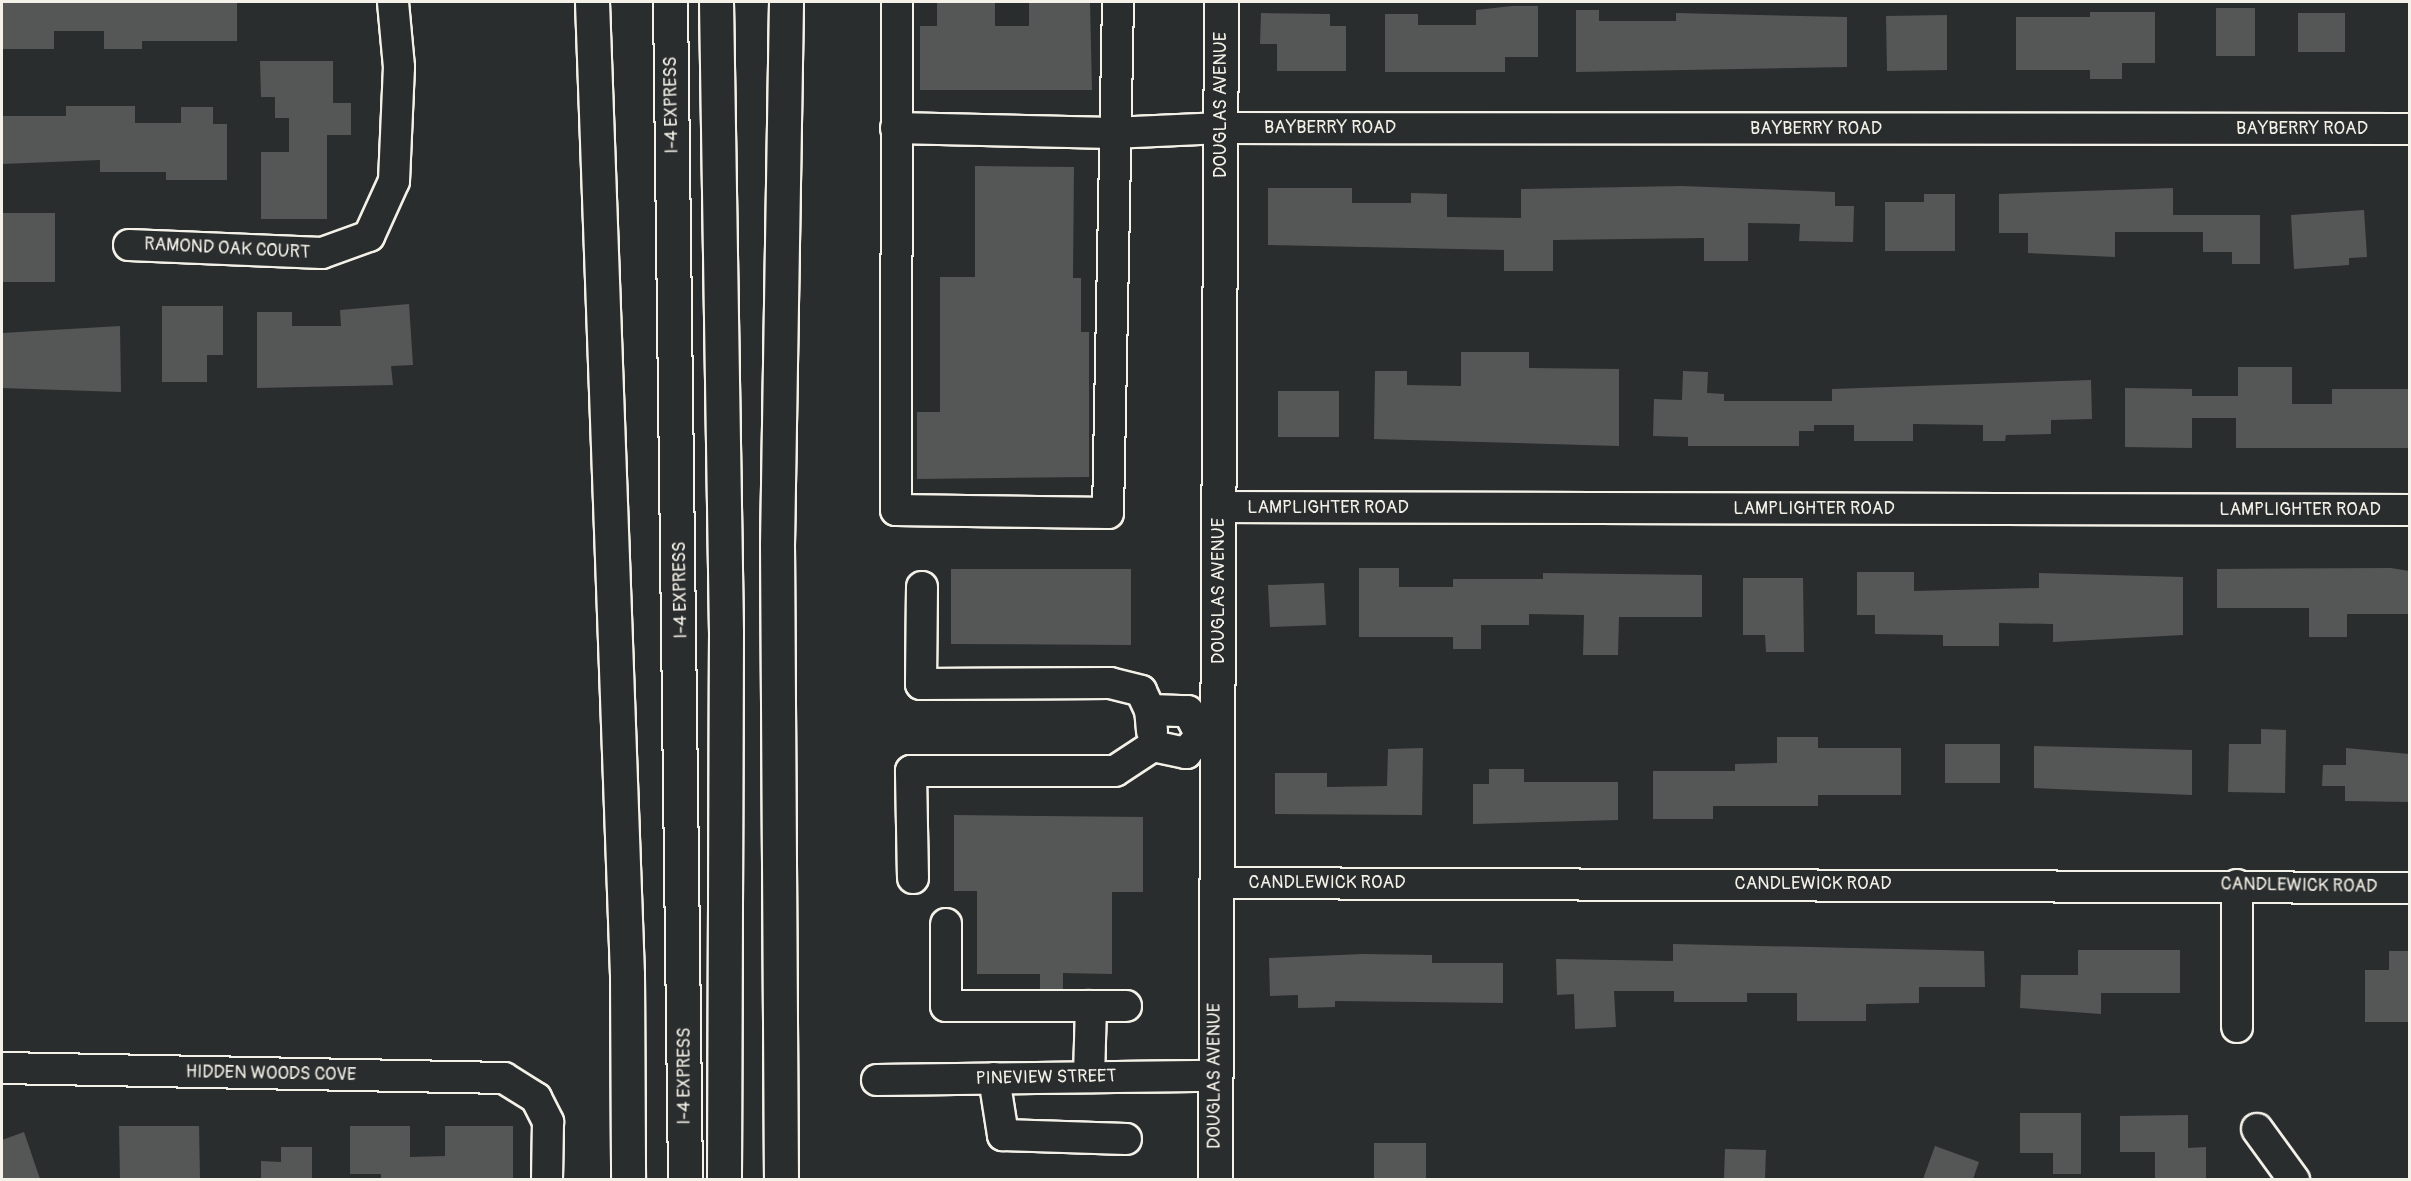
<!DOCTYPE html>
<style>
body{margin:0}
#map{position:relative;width:2411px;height:1181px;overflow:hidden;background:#2a2d2e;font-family:Pangolin,sans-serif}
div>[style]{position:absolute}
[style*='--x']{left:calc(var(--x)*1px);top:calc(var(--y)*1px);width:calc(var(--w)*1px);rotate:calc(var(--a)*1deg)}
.building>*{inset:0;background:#555756}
.roads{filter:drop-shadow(2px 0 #f4f1e8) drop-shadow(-2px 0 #f4f1e8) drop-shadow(0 2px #f4f1e8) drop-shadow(0 -2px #f4f1e8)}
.minor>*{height:30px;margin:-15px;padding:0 15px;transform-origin:15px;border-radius:15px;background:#2a2d2e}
.major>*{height:33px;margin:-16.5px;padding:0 16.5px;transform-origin:16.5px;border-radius:16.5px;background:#2a2d2e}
.highway>*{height:33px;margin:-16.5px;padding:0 16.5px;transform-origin:16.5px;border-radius:16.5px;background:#2a2d2e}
span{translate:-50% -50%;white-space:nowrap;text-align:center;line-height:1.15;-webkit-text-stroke:4.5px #2a2d2e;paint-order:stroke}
.street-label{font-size:18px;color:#f4f1e8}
.frame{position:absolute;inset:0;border:3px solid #f4f1e8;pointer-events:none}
</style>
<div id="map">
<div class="building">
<i style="clip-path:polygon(2px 2px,237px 2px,237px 41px,142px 41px,142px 49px,104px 49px,104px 31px,54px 31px,54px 49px,2px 49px)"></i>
<i style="clip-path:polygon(937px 2px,995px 2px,995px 26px,1029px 26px,1029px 2px,1090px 2px,1092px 90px,920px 90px,920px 26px,937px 26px)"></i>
<i style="clip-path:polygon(1512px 6px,1538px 6px,1538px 57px,1505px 57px,1505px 72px,1385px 72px,1385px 14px,1418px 14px,1418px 25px,1476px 25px,1476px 10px)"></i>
<i style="clip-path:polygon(2216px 8px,2255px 8px,2255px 56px,2216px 56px)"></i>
<i style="clip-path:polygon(1576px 10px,1599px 10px,1599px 21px,1676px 21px,1676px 13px,1847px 17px,1847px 67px,1576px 72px)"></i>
<i style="clip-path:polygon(2090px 12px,2155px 12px,2155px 63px,2122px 63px,2122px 79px,2090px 79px,2090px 70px,2016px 70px,2016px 17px,2090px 17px)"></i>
<i style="clip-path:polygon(1261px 13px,1330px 14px,1330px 26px,1346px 26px,1346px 71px,1277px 71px,1277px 44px,1260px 44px)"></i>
<i style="clip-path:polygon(2298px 13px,2345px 13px,2345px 52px,2298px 52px)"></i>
<i style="clip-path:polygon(1947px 15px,1947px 70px,1887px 71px,1886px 16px)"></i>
<i style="clip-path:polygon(260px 61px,333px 61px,333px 103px,351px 103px,351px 135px,327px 135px,327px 219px,261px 219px,261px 152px,289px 152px,289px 118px,275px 118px,275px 97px,261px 97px)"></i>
<i style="clip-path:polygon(66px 106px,135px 106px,135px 123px,181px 123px,181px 107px,213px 107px,213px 124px,227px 124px,227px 180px,166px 180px,166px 172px,100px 172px,100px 160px,2px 164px,2px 116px,66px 116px)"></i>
<i style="clip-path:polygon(975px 166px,1074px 167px,1073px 278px,1081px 278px,1081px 332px,1089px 332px,1089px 477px,917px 479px,917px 412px,940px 412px,940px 277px,975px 277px)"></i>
<i style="clip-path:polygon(1681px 186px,1835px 192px,1835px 206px,1854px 206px,1853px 242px,1799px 241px,1800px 224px,1748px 223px,1748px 261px,1704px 261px,1704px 238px,1553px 240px,1553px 271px,1504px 271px,1504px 250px,1268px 245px,1268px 188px,1352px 188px,1352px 203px,1411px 203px,1411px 193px,1447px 194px,1447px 217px,1521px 218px,1521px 189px)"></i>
<i style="clip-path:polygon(2173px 188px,2173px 215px,2260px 215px,2260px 264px,2232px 264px,2232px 252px,2203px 252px,2203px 232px,2115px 232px,2115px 257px,2028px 253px,2028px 233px,1999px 233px,1999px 194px)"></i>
<i style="clip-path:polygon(1924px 194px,1955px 194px,1955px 251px,1885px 251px,1885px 202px,1924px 202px)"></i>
<i style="clip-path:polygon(2364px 210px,2367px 257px,2349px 258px,2349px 265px,2294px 269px,2291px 215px)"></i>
<i style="clip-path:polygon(2px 213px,55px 213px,55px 282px,2px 282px)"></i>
<i style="clip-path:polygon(409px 304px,413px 365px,391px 366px,393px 385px,257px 388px,257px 312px,292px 312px,292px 326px,341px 326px,340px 310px)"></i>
<i style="clip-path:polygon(162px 306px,223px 306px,223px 355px,207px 355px,207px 382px,162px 382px)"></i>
<i style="clip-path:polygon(120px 326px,121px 392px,2px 388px,2px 333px)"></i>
<i style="clip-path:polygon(1461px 352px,1529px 352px,1529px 368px,1619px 369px,1619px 446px,1374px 439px,1375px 371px,1407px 371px,1407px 385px,1461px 386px)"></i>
<i style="clip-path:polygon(2238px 367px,2292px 367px,2292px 404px,2332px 404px,2332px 389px,2409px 389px,2409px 448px,2236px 448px,2236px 418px,2192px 418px,2192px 448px,2125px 447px,2125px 388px,2192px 389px,2192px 396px,2238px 396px)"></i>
<i style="clip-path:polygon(1683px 371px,1708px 372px,1707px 393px,1724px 394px,1724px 401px,1832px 401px,1832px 389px,2091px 380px,2092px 419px,2051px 420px,2051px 434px,2006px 435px,2005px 441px,1983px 441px,1983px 425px,1913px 424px,1913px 441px,1854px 441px,1854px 425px,1814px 425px,1814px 431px,1799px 431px,1799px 446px,1688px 446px,1688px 437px,1653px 436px,1654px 399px,1682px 400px)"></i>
<i style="clip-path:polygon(1278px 391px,1339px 391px,1339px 437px,1278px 437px)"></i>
<i style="clip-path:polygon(1359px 568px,1399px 568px,1399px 587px,1453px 587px,1453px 579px,1543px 579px,1543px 573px,1702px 575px,1702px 617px,1619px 617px,1618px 655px,1583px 655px,1584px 615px,1529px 614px,1529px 625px,1481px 625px,1481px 649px,1453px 649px,1453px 637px,1359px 637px)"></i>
<i style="clip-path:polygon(2391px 568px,2409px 571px,2409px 614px,2347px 614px,2347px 637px,2309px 637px,2309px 608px,2217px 608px,2217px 569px)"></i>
<i style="clip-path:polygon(951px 569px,1131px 569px,1131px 645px,951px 644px)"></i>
<i style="clip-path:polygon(1857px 572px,1914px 572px,1914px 591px,2039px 588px,2039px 573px,2183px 577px,2183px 635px,2053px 642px,2053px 624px,1999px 623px,1999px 646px,1943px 646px,1943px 635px,1875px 634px,1875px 615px,1857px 615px)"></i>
<i style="clip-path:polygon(1743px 578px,1803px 578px,1804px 652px,1766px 652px,1765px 635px,1743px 635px)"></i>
<i style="clip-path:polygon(1324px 583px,1326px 625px,1270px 627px,1268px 585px)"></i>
<i style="clip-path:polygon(2261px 729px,2286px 730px,2285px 793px,2228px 792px,2229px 744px,2261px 744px)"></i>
<i style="clip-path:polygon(1777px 737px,1818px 737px,1818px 748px,1901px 748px,1901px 795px,1818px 795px,1818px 806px,1713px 806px,1713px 819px,1653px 819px,1653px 771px,1735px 771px,1735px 764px,1777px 763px)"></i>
<i style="clip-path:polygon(1945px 744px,2000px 744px,2000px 783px,1945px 783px)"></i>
<i style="clip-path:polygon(2034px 746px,2192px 750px,2192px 795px,2034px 788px)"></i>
<i style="clip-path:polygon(1423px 748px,1422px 815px,1275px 814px,1275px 773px,1327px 773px,1327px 787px,1387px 786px,1388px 749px)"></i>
<i style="clip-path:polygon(2346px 748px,2409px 754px,2409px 802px,2345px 801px,2345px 786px,2322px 786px,2323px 765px,2346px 765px)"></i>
<i style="clip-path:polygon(1489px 769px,1524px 769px,1524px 782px,1618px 782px,1618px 820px,1473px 824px,1473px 784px,1489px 784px)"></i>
<i style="clip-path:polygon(954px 815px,1143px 817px,1143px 892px,1112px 892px,1112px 974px,1063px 973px,1063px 989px,1040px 989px,1040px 974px,977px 974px,977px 891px,954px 891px)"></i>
<i style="clip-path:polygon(1673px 944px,1984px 951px,1985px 987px,1919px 987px,1919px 1003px,1866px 1004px,1866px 1021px,1797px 1021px,1797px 993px,1747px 993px,1747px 1002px,1674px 1002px,1674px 991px,1614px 991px,1616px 1027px,1575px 1029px,1574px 994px,1557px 995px,1556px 959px,1673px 961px)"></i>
<i style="clip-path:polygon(2078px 950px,2180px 950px,2180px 993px,2101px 993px,2101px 1014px,2020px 1008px,2021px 975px,2078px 975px)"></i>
<i style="clip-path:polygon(2389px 951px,2409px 951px,2409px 1022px,2365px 1022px,2365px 970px,2389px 970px)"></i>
<i style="clip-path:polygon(1363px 954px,1432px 955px,1432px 963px,1503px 963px,1503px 1003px,1335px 1001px,1335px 1007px,1298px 1008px,1298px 995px,1270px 996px,1269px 958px)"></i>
<i style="clip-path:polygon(2020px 1113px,2081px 1113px,2081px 1174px,2053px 1174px,2053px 1153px,2020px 1153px)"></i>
<i style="clip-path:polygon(2188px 1115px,2188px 1148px,2206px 1147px,2206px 1178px,2155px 1178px,2155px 1152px,2120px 1152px,2120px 1116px)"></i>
<i style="clip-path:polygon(119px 1126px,199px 1126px,200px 1179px,120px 1179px)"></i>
<i style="clip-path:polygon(350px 1126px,410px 1126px,410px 1157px,445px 1156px,445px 1126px,513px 1126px,513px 1179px,381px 1179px,381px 1174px,350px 1174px)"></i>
<i style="clip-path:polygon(24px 1132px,40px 1179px,2px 1179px,2px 1140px)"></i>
<i style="clip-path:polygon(1374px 1143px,1426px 1143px,1426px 1179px,1374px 1179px)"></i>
<i style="clip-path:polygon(1935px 1146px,1979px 1162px,1973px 1179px,1923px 1179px)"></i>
<i style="clip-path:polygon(281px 1147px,312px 1147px,312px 1179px,261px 1179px,261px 1161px,281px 1162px)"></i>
<i style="clip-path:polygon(1725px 1149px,1766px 1150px,1765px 1179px,1724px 1179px)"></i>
</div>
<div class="roads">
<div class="minor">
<i style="--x:897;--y:2;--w:508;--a:90.11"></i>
<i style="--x:896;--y:510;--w:212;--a:0.8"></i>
<i style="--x:1108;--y:513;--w:511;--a:-88.88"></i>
<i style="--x:896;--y:128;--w:216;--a:1.3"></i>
<i style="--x:1112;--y:133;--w:110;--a:-2.6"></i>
<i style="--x:1222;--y:128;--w:1188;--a:0.05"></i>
<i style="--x:129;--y:245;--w:193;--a:2.4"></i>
<i style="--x:322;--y:253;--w:50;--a:-19.9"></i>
<i style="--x:369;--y:236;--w:60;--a:-65.6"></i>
<i style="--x:394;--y:181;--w:114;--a:-87.5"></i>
<i style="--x:399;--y:67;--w:65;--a:-95.3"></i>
<i style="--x:1219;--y:507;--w:1191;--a:0.14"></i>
<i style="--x:922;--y:587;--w:97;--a:90.6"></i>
<i style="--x:921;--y:684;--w:189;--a:-0.3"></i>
<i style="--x:1110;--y:683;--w:32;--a:14"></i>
<i style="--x:1141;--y:691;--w:21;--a:65"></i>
<i style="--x:1152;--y:731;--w:21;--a:-95"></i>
<i style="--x:1150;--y:710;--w:38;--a:2"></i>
<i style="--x:1188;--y:711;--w:27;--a:62"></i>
<i style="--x:913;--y:878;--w:107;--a:-91.1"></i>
<i style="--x:911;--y:771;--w:204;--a:0"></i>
<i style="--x:1115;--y:771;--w:45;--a:-33.3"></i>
<i style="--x:1153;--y:746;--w:34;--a:12"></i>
<i style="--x:1186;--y:753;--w:23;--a:-50"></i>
<i style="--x:1201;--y:735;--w:17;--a:0"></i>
<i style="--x:1217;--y:883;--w:1193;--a:0.24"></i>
<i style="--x:2237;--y:885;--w:142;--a:90"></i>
<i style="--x:946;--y:924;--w:82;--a:90"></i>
<i style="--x:946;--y:1006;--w:180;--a:0"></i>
<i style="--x:2;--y:1068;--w:502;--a:1.14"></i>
<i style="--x:504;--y:1078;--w:38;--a:32"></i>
<i style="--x:536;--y:1098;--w:27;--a:63"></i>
<i style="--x:548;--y:1122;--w:58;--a:91"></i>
<i style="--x:1089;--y:1077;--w:71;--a:-88.4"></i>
<i style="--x:994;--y:1078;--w:58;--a:81"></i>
<i style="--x:1003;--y:1135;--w:123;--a:1.9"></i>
<i style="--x:877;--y:1080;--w:338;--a:-0.7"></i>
<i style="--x:2257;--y:1129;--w:63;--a:54"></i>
</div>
<div class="major">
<i style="--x:1215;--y:1180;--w:1178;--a:-89.71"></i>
</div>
<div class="highway">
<i style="--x:592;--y:2;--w:973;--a:87.94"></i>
<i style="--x:627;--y:974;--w:206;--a:89.7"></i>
<i style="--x:670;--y:2;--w:1178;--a:89.27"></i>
<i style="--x:716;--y:2;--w:630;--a:89.09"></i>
<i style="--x:726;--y:632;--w:548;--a:90.21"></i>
<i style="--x:781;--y:1180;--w:635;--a:-90.36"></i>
<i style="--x:777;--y:545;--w:543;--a:-89.05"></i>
</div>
</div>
<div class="street-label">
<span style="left:672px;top:105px;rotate:-91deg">I-4 EXPRESS</span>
<span style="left:1221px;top:105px;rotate:-90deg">DOUGLAS AVENUE</span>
<span style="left:1330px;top:128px">BAYBERRY ROAD</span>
<span style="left:1816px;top:129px">BAYBERRY ROAD</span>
<span style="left:2302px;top:129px">BAYBERRY ROAD</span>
<span style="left:227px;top:249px;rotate:3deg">RAMOND OAK COURT</span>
<span style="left:1328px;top:508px">LAMPLIGHTER ROAD</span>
<span style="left:1814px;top:509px">LAMPLIGHTER ROAD</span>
<span style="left:2300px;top:510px">LAMPLIGHTER ROAD</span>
<span style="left:681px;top:590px;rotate:-91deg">I-4 EXPRESS</span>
<span style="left:1219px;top:591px;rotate:-90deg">DOUGLAS AVENUE</span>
<span style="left:1327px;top:883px">CANDLEWICK ROAD</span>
<span style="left:1813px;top:884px">CANDLEWICK ROAD</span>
<span style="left:2299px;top:886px;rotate:1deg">CANDLEWICK ROAD</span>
<span style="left:271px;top:1074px;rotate:1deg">HIDDEN WOODS COVE</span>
<span style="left:685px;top:1076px;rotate:-90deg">I-4 EXPRESS</span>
<span style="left:1215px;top:1076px;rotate:-90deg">DOUGLAS AVENUE</span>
<span style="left:1046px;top:1078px;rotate:-1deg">PINEVIEW STREET</span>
</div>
<div class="frame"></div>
</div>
